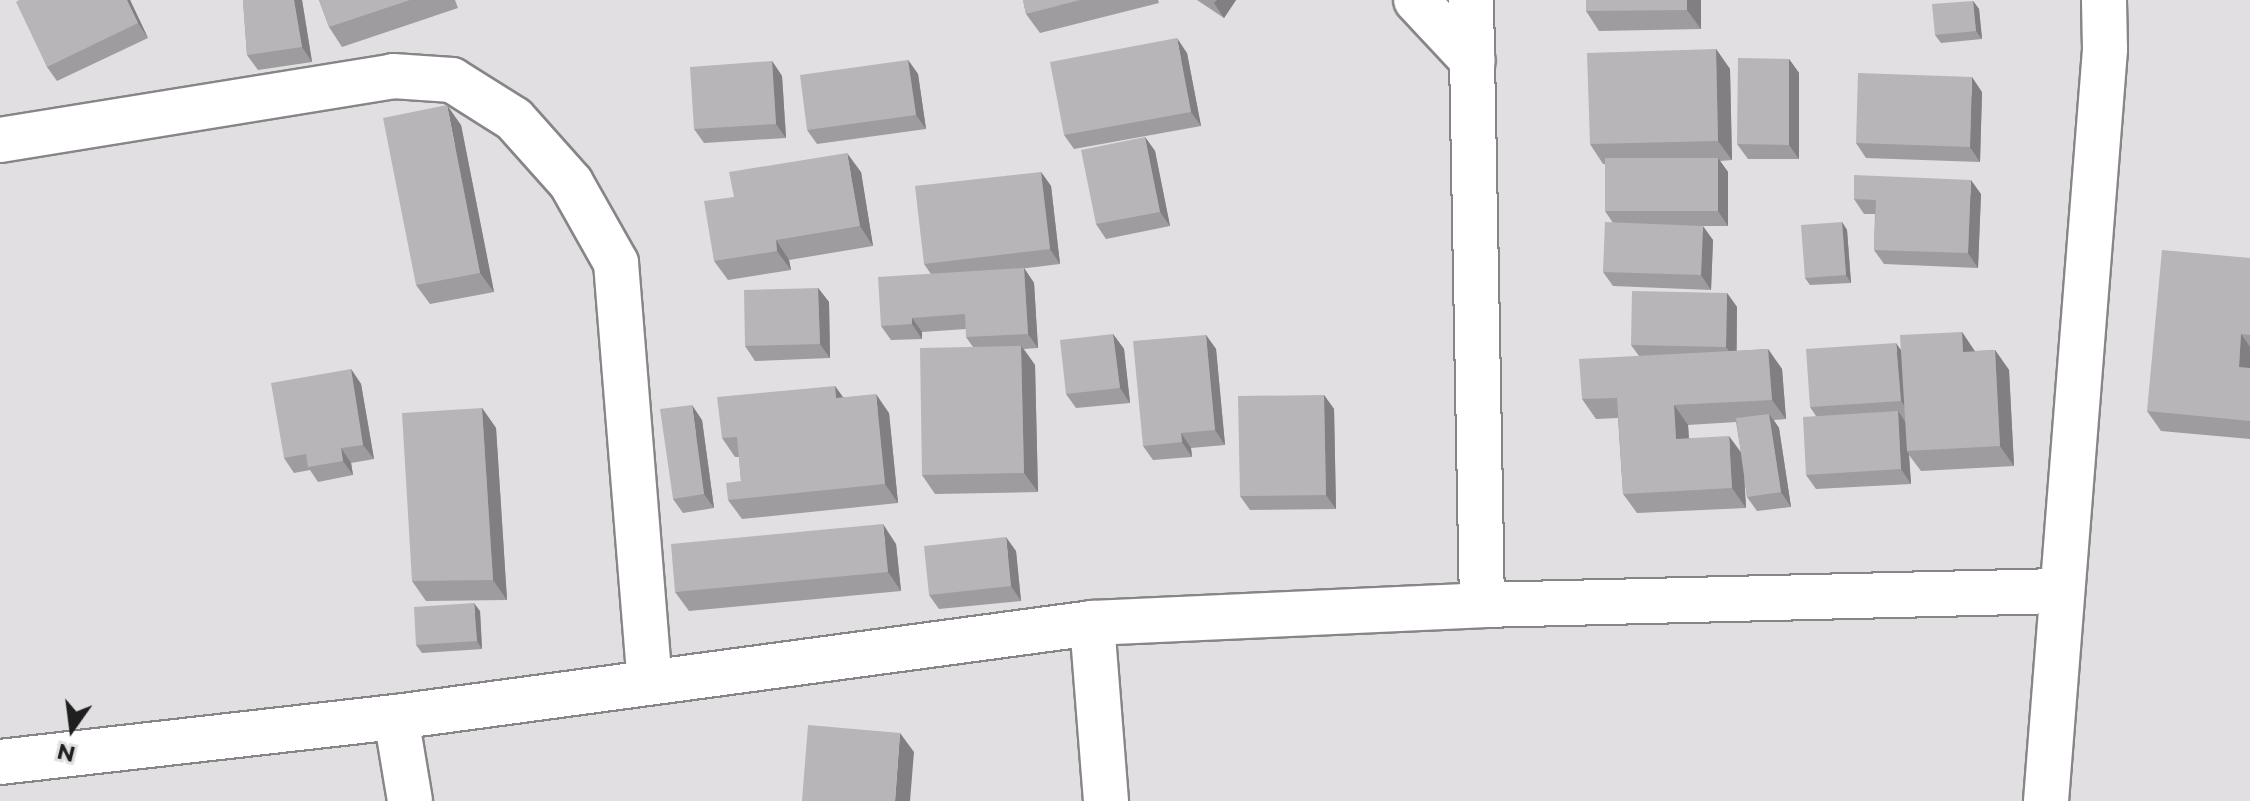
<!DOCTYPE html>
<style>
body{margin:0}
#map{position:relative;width:2250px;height:801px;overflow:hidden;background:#e2dfe2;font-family:Montserrat,sans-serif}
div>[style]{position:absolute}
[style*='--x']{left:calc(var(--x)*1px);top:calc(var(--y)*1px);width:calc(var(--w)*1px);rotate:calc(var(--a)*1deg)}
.roads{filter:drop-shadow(2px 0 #888588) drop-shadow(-2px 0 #888588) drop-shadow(0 2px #888588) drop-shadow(0 -2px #888588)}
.street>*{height:44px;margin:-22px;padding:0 22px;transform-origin:22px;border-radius:22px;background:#fff}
.wall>*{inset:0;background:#9e9c9e}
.shaded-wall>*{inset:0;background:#817f81}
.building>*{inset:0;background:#b8b5b8}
span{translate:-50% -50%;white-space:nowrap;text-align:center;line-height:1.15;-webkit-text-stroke:6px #e2dfe2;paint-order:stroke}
.north{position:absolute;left:32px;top:689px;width:80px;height:80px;-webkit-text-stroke:6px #e2dfe2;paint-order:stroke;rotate:194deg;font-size:22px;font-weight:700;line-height:32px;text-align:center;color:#201f1f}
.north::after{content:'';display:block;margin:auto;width:28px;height:36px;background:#201f1f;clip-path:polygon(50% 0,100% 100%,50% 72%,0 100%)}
</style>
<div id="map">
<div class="roads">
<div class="street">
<i style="--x:1416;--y:0;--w:83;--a:46.9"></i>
<i style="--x:1471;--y:0;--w:605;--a:88.96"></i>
<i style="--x:0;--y:140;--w:398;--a:-9.2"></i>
<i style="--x:393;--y:76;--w:59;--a:3.9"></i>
<i style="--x:452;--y:80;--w:73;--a:32.2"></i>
<i style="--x:514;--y:119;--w:86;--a:48.3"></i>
<i style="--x:571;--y:183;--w:92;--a:60.6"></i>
<i style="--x:616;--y:263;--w:420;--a:85.4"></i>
<i style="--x:1092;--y:623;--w:179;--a:85.5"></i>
<i style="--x:396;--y:717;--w:85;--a:80.5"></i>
<i style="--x:0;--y:762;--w:399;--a:-6.5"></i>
<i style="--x:396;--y:717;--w:702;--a:-7.69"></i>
<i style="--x:1092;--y:623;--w:390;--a:-2.6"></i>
<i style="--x:1482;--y:605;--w:578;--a:-1.39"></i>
<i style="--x:2046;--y:801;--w:754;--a:-85.51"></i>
<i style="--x:2105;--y:49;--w:49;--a:-91.2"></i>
</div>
</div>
<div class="wall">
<i style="clip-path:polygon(19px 0,130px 0,148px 38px,57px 81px,47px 67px)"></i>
<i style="clip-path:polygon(243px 0,302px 0,312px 62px,258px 70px,247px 55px)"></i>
<i style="clip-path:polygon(319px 0,455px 0,458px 8px,342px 47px,329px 27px)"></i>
<i style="clip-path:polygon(1023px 0,1158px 0,1159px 3px,1040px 33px,1026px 14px)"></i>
<i style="clip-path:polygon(1197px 0,1236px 0,1224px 18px)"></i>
<i style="clip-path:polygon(1701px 0,1701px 29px,1599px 31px,1586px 11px)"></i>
<i style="clip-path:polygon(1973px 1px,1979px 9px,1982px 39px,1941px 43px,1935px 35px)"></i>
<i style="clip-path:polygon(1716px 49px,1730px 69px,1732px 160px,1720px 161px,1728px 172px,1728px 226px,1696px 226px,1713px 240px,1711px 290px,1613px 286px,1603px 272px,1613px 223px,1605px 211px,1605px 164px,1603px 164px,1590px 144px)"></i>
<i style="clip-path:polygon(1187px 53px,1201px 126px,1074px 149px,1064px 135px)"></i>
<i style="clip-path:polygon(1789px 59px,1799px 73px,1799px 159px,1748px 159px,1737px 144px)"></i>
<i style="clip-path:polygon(908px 60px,918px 74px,926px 129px,817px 144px,807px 130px)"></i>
<i style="clip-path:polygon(772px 61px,782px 76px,786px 138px,704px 143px,694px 129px)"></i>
<i style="clip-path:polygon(1982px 92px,1980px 162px,1866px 158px,1856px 143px)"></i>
<i style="clip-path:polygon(461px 125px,494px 292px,430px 304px,416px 285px)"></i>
<i style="clip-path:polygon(1145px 137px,1155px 151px,1170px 226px,1106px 239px,1096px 224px)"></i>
<i style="clip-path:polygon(861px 172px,873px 246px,789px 260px,791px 270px,728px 280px,714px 261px,734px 197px)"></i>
<i style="clip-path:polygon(1041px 172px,1051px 186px,1060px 264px,1019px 269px,1024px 268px,1034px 283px,1038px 348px,1024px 349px,1035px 365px,1038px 492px,935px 494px,922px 475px,973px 347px,966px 337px,966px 329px,922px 332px,922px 339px,891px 340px,881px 326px,931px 274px,924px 264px)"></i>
<i style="clip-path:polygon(1981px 194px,1978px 268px,1884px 264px,1874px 250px,1875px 214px,1864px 214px,1854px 199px)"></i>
<i style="clip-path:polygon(1842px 222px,1847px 230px,1851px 283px,1810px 285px,1805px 278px)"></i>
<i style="clip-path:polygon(2250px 258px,2250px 439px,2161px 431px,2147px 411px)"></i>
<i style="clip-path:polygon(818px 288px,829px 302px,830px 358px,755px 361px,745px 346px)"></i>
<i style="clip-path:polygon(evenodd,1727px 293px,1737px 307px,1737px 351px,1768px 349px,1782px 369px,1786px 419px,1774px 420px,1779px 428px,1791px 507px,1757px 511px,1747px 497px,1744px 476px,1746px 508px,1637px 513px,1623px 494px,1618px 418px,1596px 419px,1582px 399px,1639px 356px,1631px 345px,1727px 293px,1736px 422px,1741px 452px,1689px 438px,1688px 425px,1736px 422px)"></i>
<i style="clip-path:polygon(1962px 332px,1975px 351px,1995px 350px,2009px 370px,2014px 466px,1921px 471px,1909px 455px,1911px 484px,1816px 489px,1806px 475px,1816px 416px,1810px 407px,1901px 349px)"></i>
<i style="clip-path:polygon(1113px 334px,1124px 349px,1130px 403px,1076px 408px,1066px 394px)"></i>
<i style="clip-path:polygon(1206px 335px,1216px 349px,1225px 445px,1191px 448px,1192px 457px,1153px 460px,1143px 446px)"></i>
<i style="clip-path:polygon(351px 369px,361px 384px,374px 459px,351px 463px,353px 475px,318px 482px,310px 470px,294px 473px,284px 458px)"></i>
<i style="clip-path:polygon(835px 386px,843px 397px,889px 413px,898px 503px,742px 519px,728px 500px,741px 481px,739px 457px,735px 457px,722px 438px)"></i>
<i style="clip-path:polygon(1324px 395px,1334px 409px,1336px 509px,1250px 510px,1240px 496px)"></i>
<i style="clip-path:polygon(482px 408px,496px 428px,507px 600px,426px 601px,412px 581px)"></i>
<i style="clip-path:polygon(702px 420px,714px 508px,683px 513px,673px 499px)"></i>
<i style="clip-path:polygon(896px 544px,901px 591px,689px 611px,675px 592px)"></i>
<i style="clip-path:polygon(1016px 551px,1021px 601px,939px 609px,929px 595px)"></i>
<i style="clip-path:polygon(480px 611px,482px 649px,422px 653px,416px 645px)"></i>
</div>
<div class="shaded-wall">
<i style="clip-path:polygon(127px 0,130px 0,148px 38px,138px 23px)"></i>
<i style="clip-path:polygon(294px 0,302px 0,312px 62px,302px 47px)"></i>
<i style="clip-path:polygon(1217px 0,1236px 0,1224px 18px,1214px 3px)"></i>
<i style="clip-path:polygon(1687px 0,1701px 0,1701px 29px,1687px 10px)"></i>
<i style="clip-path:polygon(1973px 1px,1979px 9px,1982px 39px,1976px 31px)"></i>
<i style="clip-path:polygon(1177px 38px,1187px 53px,1201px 126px,1191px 112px)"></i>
<i style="clip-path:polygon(1716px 49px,1730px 69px,1732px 160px,1718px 141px)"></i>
<i style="clip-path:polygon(1789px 59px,1799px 73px,1799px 159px,1789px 145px)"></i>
<i style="clip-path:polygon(908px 60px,918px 74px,926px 129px,916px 115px)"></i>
<i style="clip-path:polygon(772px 61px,782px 76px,786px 138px,776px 124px)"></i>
<i style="clip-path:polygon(1972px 77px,1982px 92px,1980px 162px,1970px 147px)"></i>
<i style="clip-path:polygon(447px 105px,461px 125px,494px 292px,480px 273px)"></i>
<i style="clip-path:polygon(1145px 137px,1155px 151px,1170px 226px,1160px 212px)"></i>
<i style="clip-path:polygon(847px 153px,861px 172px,873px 246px,860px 226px)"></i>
<i style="clip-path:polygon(1718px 158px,1728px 172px,1728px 226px,1718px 211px)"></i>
<i style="clip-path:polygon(1041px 172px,1051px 186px,1060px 264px,1050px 249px)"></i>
<i style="clip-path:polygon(1971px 180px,1981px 194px,1978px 268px,1968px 253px)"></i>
<i style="clip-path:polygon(1842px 222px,1847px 230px,1851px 283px,1846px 275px)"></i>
<i style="clip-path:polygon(1703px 226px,1713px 240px,1711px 290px,1701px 275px)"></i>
<i style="clip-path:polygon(776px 240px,789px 260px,791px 270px,777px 251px)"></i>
<i style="clip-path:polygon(1024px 268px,1034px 283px,1038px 348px,1028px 334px)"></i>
<i style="clip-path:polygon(818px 288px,829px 302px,830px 358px,820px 344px)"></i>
<i style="clip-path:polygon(1727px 293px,1737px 307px,1736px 361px,1726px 347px)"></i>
<i style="clip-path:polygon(912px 318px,922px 332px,922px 339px,912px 324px)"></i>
<i style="clip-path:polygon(1962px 332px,1975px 352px,1963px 352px)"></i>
<i style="clip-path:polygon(1113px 334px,1124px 349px,1130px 403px,1120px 388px)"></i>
<i style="clip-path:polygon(2241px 334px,2250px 347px,2250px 383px,2239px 367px)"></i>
<i style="clip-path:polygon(1206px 335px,1216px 349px,1225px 445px,1215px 430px)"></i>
<i style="clip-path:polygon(1896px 343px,1906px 357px,1911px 415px,1901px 401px)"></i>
<i style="clip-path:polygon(1021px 346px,1035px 365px,1038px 492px,1024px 473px)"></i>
<i style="clip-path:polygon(1768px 349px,1782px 369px,1786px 419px,1772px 400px)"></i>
<i style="clip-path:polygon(1995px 350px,2009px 370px,2014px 466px,2000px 446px)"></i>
<i style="clip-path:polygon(351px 369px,361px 384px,374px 459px,363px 445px)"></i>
<i style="clip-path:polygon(835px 386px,849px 406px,836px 398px)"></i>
<i style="clip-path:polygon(876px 394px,889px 413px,898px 503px,885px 484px)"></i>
<i style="clip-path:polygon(1324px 395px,1334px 409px,1336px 509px,1326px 495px)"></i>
<i style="clip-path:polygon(692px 405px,702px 420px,714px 508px,704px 494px)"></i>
<i style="clip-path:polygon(1674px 405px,1688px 425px,1690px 458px,1676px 439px)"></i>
<i style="clip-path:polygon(482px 408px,496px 428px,507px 600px,493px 580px)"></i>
<i style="clip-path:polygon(1898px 411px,1908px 426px,1907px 451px,1909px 455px,1911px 484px,1901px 469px)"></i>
<i style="clip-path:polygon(1769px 414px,1779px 428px,1791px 507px,1781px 492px)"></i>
<i style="clip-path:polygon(1181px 433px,1191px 448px,1192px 457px,1182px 442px)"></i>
<i style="clip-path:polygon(1729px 436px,1743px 455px,1746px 508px,1732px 488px)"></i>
<i style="clip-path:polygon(341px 448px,351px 463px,353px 475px,343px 461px)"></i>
<i style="clip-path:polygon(883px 524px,896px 544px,901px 591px,888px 572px)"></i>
<i style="clip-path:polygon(1006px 537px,1016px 551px,1021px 601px,1011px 586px)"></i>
<i style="clip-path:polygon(474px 603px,480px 611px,482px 649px,477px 641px)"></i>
<i style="clip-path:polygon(900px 733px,914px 752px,910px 801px,895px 801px)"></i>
</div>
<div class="building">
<i style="clip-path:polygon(19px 0,127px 0,138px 23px,47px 67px,16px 2px)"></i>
<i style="clip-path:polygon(243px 0,294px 0,302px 47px,247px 55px)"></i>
<i style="clip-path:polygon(319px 0,410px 0,329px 27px)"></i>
<i style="clip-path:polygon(1023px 0,1080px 0,1026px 14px)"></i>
<i style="clip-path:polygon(1586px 0,1687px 0,1687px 10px,1586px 11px)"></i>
<i style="clip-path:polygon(1973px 1px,1976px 31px,1935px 35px,1932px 4px)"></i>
<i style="clip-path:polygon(1177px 38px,1191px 112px,1064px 135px,1050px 62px)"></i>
<i style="clip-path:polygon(1716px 49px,1718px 141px,1590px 144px,1587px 53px)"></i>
<i style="clip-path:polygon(1738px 58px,1789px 59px,1789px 145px,1737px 144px)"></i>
<i style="clip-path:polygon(908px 60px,916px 115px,807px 130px,800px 75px)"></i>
<i style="clip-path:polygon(772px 61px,776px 124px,694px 129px,690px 67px)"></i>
<i style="clip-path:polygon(1858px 73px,1972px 77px,1970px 147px,1856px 143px)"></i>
<i style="clip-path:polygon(447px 105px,480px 273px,416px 285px,383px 118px)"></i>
<i style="clip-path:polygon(1145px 137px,1160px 212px,1096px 224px,1081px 150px)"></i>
<i style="clip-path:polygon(847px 153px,860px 226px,776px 240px,777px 251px,714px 261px,704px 201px,734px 197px,729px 172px)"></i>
<i style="clip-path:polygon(1605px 158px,1718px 158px,1718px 211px,1605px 211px)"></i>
<i style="clip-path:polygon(1041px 172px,1050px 249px,924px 264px,915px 186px)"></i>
<i style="clip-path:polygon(1854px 175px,1971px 180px,1968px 253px,1874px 250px,1876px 200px,1854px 199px)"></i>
<i style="clip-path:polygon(1605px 222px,1703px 226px,1701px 275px,1603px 272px)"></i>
<i style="clip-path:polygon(1842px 222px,1846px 275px,1805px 278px,1801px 225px)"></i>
<i style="clip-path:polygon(2162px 250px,2250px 258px,2250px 335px,2241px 334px,2239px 367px,2250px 368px,2250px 421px,2147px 411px)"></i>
<i style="clip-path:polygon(1024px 268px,1028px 334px,966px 337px,965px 314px,912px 318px,912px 324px,881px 326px,878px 277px)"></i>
<i style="clip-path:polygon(818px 288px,820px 344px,745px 346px,744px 290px)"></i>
<i style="clip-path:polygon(1632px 291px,1727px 293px,1726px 347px,1631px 345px)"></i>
<i style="clip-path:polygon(1962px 332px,1963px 352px,1995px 350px,2000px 446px,1907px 451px,1900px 335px)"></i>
<i style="clip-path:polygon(1113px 334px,1120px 388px,1066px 394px,1060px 340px)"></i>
<i style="clip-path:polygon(1206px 335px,1215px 430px,1181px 433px,1182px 442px,1143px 446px,1133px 341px)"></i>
<i style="clip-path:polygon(1896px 343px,1901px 401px,1810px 407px,1806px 349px)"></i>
<i style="clip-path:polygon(1021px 346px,1024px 473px,922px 475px,920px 348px)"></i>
<i style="clip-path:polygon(1768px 349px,1772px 400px,1674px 405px,1676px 439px,1729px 436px,1732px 488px,1623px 494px,1617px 398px,1582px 399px,1579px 359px)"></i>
<i style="clip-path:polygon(351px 369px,363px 445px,341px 448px,343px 461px,308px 467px,306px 454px,284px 458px,271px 383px)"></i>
<i style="clip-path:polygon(835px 386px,836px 398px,876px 394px,885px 484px,728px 500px,726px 483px,741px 481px,737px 437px,722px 438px,717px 397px)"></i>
<i style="clip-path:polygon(1324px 395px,1326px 495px,1240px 496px,1238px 396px)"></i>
<i style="clip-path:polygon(692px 405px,704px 494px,673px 499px,660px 409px)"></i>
<i style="clip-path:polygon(482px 408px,493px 580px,412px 581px,402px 413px)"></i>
<i style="clip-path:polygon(1898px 411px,1901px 469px,1806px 475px,1803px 417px)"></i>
<i style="clip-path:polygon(1769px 414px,1781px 492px,1747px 497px,1736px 418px)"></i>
<i style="clip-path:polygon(883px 524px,888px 572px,675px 592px,671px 544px)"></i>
<i style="clip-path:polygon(1006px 537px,1011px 586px,929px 595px,924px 546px)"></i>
<i style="clip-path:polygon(474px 603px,477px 641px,416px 645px,414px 607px)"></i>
<i style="clip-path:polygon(808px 725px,900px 733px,895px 801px,802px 801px)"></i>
</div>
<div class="north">N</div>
</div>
